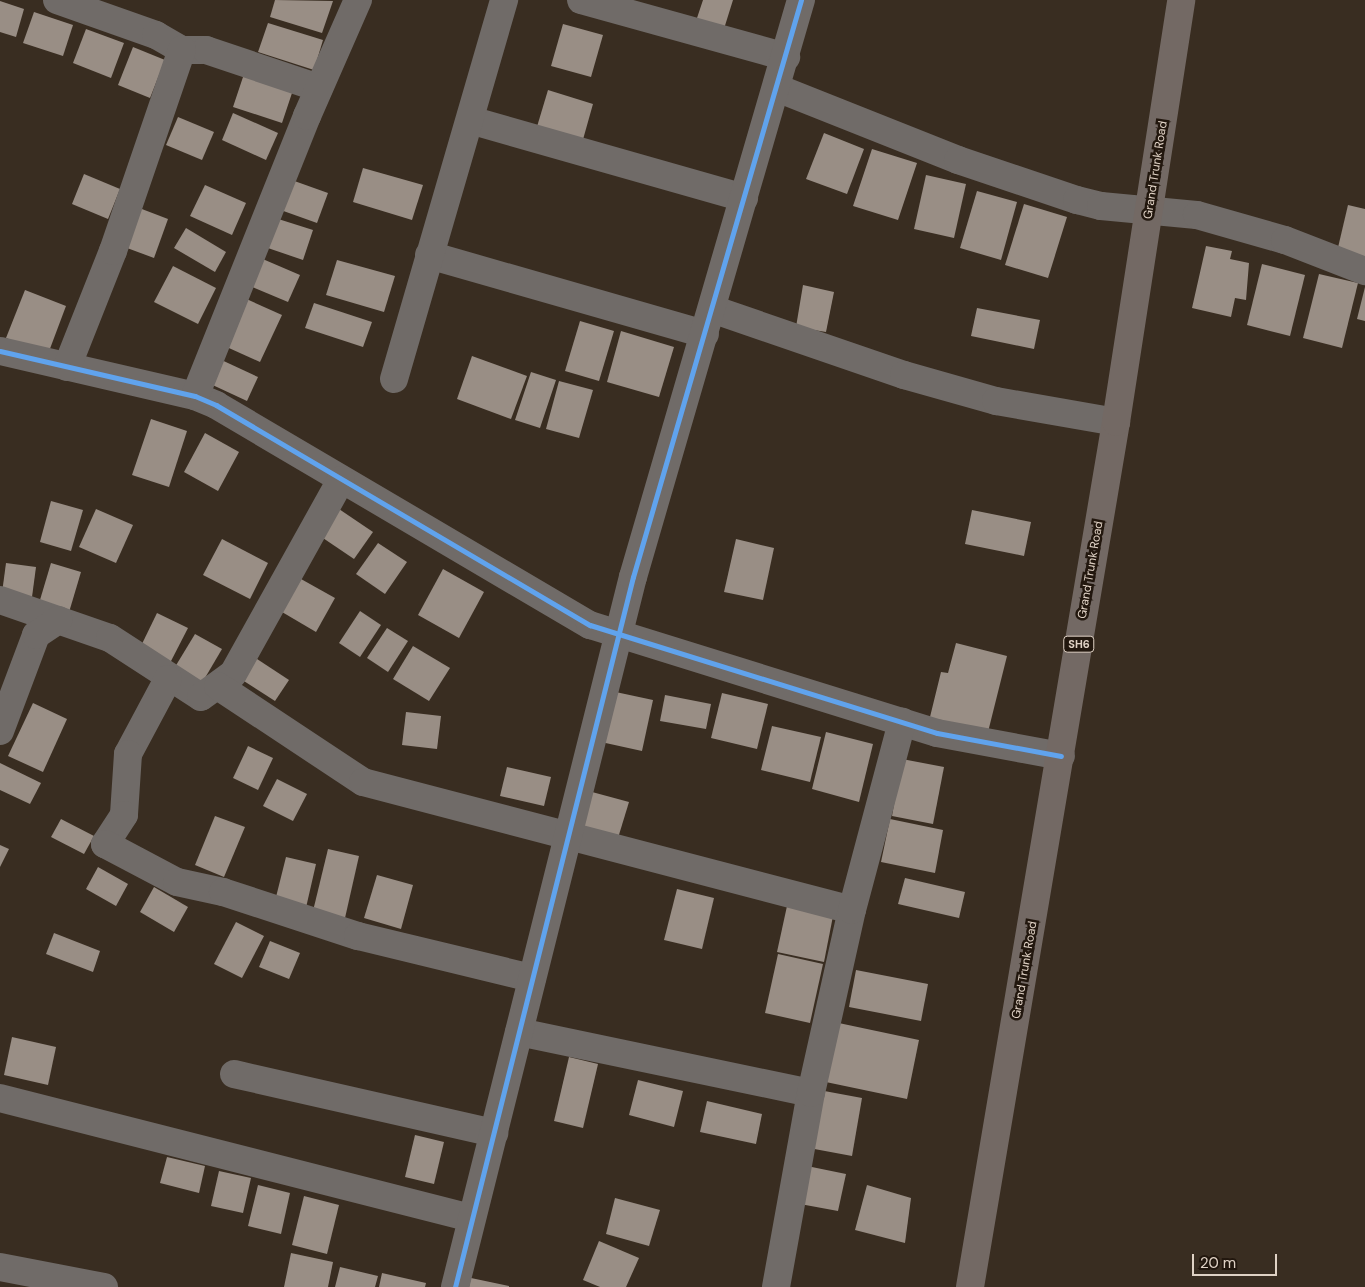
<!DOCTYPE html>
<style>
body{margin:0}
#map{position:relative;width:1365px;height:1287px;overflow:hidden;background:#392d21;font-family:"DM Sans",sans-serif}
div>[style]{position:absolute}
[style*='--x']{left:calc(var(--x)*1px);top:calc(var(--y)*1px);width:calc(var(--w)*1px);rotate:calc(var(--a)*1deg)}
.building>*{inset:0;background:#998e85}
.minor>*{height:28px;margin:-14px;padding:0 14px;transform-origin:14px;border-radius:14px;background:#706b68}
.primary>*{height:28px;margin:-14px;padding:0 14px;transform-origin:14px;border-radius:14px;background:#736964}
.cycleway>*{height:5px;margin:-2.5px;padding:0 2.5px;transform-origin:2.5px;border-radius:2.5px;background:#60a3ed}
span{translate:-50% -50%;white-space:nowrap;text-align:center;line-height:1.15;-webkit-text-stroke:5px #22170e;paint-order:stroke}
.shield-label span{padding:1px 4px;background:#22170e;border:1px solid;border-radius:4px;-webkit-text-stroke-width:0}
.shield-label{font-size:11px;color:#e0d2c5;font-weight:700}
.street-label{font-size:12px;color:#e0d2c5}
.scale{position:absolute;left:1192px;top:1254px;width:85px;height:22px;box-sizing:border-box;border:2px solid #e0d2c5;border-top:0;padding-left:6px;font-size:15px;line-height:18px;white-space:nowrap;color:#e0d2c5;-webkit-text-stroke:4px #22170e;paint-order:stroke}
</style>
<div id="map">
<div class="building">
<i style="clip-path:polygon(275px 0,333px 1px,322px 33px,270px 17px)"></i>
<i style="clip-path:polygon(703px 0,733px 0,723px 32px,695px 24px)"></i>
<i style="clip-path:polygon(0 1px,24px 9px,16px 37px,0 32px)"></i>
<i style="clip-path:polygon(34px 12px,73px 25px,63px 56px,23px 43px)"></i>
<i style="clip-path:polygon(268px 23px,323px 40px,314px 70px,258px 52px)"></i>
<i style="clip-path:polygon(563px 24px,603px 35px,591px 77px,551px 66px)"></i>
<i style="clip-path:polygon(86px 29px,124px 43px,111px 78px,73px 63px)"></i>
<i style="clip-path:polygon(133px 47px,165px 60px,150px 98px,118px 85px)"></i>
<i style="clip-path:polygon(244px 74px,293px 90px,282px 123px,233px 107px)"></i>
<i style="clip-path:polygon(548px 90px,593px 104px,582px 143px,536px 130px)"></i>
<i style="clip-path:polygon(233px 113px,278px 133px,266px 160px,222px 140px)"></i>
<i style="clip-path:polygon(178px 117px,214px 132px,202px 160px,166px 145px)"></i>
<i style="clip-path:polygon(824px 133px,864px 149px,847px 194px,806px 179px)"></i>
<i style="clip-path:polygon(872px 149px,917px 163px,898px 220px,853px 206px)"></i>
<i style="clip-path:polygon(363px 168px,423px 185px,412px 220px,353px 202px)"></i>
<i style="clip-path:polygon(84px 174px,120px 189px,108px 219px,72px 204px)"></i>
<i style="clip-path:polygon(926px 175px,966px 184px,954px 238px,914px 229px)"></i>
<i style="clip-path:polygon(286px 178px,328px 193px,317px 223px,275px 208px)"></i>
<i style="clip-path:polygon(205px 185px,246px 203px,232px 235px,190px 216px)"></i>
<i style="clip-path:polygon(977px 191px,1017px 202px,1001px 260px,960px 248px)"></i>
<i style="clip-path:polygon(1024px 204px,1067px 217px,1048px 278px,1005px 265px)"></i>
<i style="clip-path:polygon(1348px 205px,1365px 209px,1365px 262px,1336px 256px)"></i>
<i style="clip-path:polygon(134px 206px,168px 219px,154px 258px,119px 245px)"></i>
<i style="clip-path:polygon(272px 217px,313px 230px,303px 260px,262px 246px)"></i>
<i style="clip-path:polygon(186px 228px,226px 252px,215px 272px,174px 248px)"></i>
<i style="clip-path:polygon(1206px 246px,1232px 251px,1230px 259px,1249px 263px,1246px 300px,1235px 298px,1231px 317px,1192px 308px)"></i>
<i style="clip-path:polygon(258px 257px,300px 275px,288px 302px,245px 284px)"></i>
<i style="clip-path:polygon(337px 260px,395px 276px,384px 312px,326px 295px)"></i>
<i style="clip-path:polygon(1262px 264px,1305px 275px,1290px 336px,1247px 325px)"></i>
<i style="clip-path:polygon(173px 266px,216px 288px,198px 324px,154px 302px)"></i>
<i style="clip-path:polygon(1319px 274px,1358px 283px,1342px 348px,1303px 338px)"></i>
<i style="clip-path:polygon(803px 285px,834px 292px,826px 332px,796px 327px)"></i>
<i style="clip-path:polygon(1365px 287px,1365px 321px,1357px 319px)"></i>
<i style="clip-path:polygon(25px 290px,66px 306px,48px 354px,6px 338px)"></i>
<i style="clip-path:polygon(242px 297px,282px 315px,260px 362px,220px 344px)"></i>
<i style="clip-path:polygon(314px 303px,372px 322px,363px 347px,305px 328px)"></i>
<i style="clip-path:polygon(977px 308px,1040px 320px,1034px 349px,971px 336px)"></i>
<i style="clip-path:polygon(580px 321px,614px 331px,599px 381px,565px 371px)"></i>
<i style="clip-path:polygon(621px 331px,674px 347px,659px 397px,607px 382px)"></i>
<i style="clip-path:polygon(472px 356px,527px 376px,511px 419px,457px 399px)"></i>
<i style="clip-path:polygon(215px 357px,258px 377px,247px 401px,204px 381px)"></i>
<i style="clip-path:polygon(531px 372px,556px 380px,540px 428px,515px 420px)"></i>
<i style="clip-path:polygon(559px 381px,593px 390px,579px 438px,546px 429px)"></i>
<i style="clip-path:polygon(151px 419px,187px 431px,169px 487px,132px 475px)"></i>
<i style="clip-path:polygon(205px 433px,239px 452px,218px 491px,184px 472px)"></i>
<i style="clip-path:polygon(51px 501px,83px 510px,71px 551px,40px 542px)"></i>
<i style="clip-path:polygon(336px 507px,373px 532px,354px 559px,317px 534px)"></i>
<i style="clip-path:polygon(96px 509px,133px 525px,116px 563px,79px 547px)"></i>
<i style="clip-path:polygon(972px 510px,1031px 522px,1024px 556px,965px 544px)"></i>
<i style="clip-path:polygon(222px 539px,268px 563px,250px 599px,203px 575px)"></i>
<i style="clip-path:polygon(736px 539px,774px 548px,763px 600px,724px 592px)"></i>
<i style="clip-path:polygon(378px 543px,407px 562px,385px 594px,356px 574px)"></i>
<i style="clip-path:polygon(6px 563px,36px 567px,32px 597px,2px 593px)"></i>
<i style="clip-path:polygon(51px 563px,81px 572px,67px 619px,37px 610px)"></i>
<i style="clip-path:polygon(443px 569px,484px 592px,459px 638px,418px 615px)"></i>
<i style="clip-path:polygon(301px 579px,335px 598px,316px 632px,282px 612px)"></i>
<i style="clip-path:polygon(360px 611px,381px 625px,360px 657px,339px 643px)"></i>
<i style="clip-path:polygon(157px 613px,188px 628px,170px 663px,140px 648px)"></i>
<i style="clip-path:polygon(387px 628px,408px 641px,388px 672px,367px 658px)"></i>
<i style="clip-path:polygon(195px 634px,222px 649px,202px 683px,175px 667px)"></i>
<i style="clip-path:polygon(956px 643px,1007px 656px,987px 736px,929px 721px,941px 672px,948px 673px)"></i>
<i style="clip-path:polygon(413px 646px,450px 668px,429px 701px,393px 679px)"></i>
<i style="clip-path:polygon(251px 655px,289px 680px,275px 701px,236px 676px)"></i>
<i style="clip-path:polygon(611px 691px,653px 700px,642px 751px,601px 742px)"></i>
<i style="clip-path:polygon(722px 693px,768px 704px,757px 749px,711px 738px)"></i>
<i style="clip-path:polygon(665px 695px,711px 704px,706px 729px,660px 721px)"></i>
<i style="clip-path:polygon(33px 703px,67px 719px,43px 772px,8px 756px)"></i>
<i style="clip-path:polygon(406px 712px,441px 716px,437px 749px,402px 745px)"></i>
<i style="clip-path:polygon(772px 726px,821px 737px,810px 782px,761px 770px)"></i>
<i style="clip-path:polygon(826px 732px,873px 744px,859px 802px,812px 789px)"></i>
<i style="clip-path:polygon(248px 746px,273px 758px,258px 790px,233px 778px)"></i>
<i style="clip-path:polygon(902px 759px,944px 767px,933px 824px,892px 816px)"></i>
<i style="clip-path:polygon(0 763px,41px 783px,30px 804px,0 790px)"></i>
<i style="clip-path:polygon(507px 767px,551px 777px,544px 806px,500px 796px)"></i>
<i style="clip-path:polygon(277px 779px,307px 794px,293px 821px,263px 806px)"></i>
<i style="clip-path:polygon(581px 789px,629px 802px,618px 838px,571px 825px)"></i>
<i style="clip-path:polygon(215px 816px,245px 827px,224px 877px,195px 865px)"></i>
<i style="clip-path:polygon(61px 819px,94px 836px,84px 854px,51px 837px)"></i>
<i style="clip-path:polygon(890px 819px,943px 830px,935px 873px,881px 862px)"></i>
<i style="clip-path:polygon(0 845px,9px 849px,0 867px)"></i>
<i style="clip-path:polygon(328px 849px,359px 856px,345px 918px,313px 911px)"></i>
<i style="clip-path:polygon(286px 857px,316px 864px,305px 912px,274px 905px)"></i>
<i style="clip-path:polygon(98px 867px,128px 884px,116px 906px,86px 889px)"></i>
<i style="clip-path:polygon(377px 875px,413px 885px,401px 929px,364px 918px)"></i>
<i style="clip-path:polygon(905px 878px,965px 892px,959px 918px,898px 904px)"></i>
<i style="clip-path:polygon(154px 887px,188px 907px,174px 932px,140px 912px)"></i>
<i style="clip-path:polygon(677px 889px,714px 898px,702px 949px,664px 940px)"></i>
<i style="clip-path:polygon(787px 906px,833px 916px,824px 962px,777px 952px)"></i>
<i style="clip-path:polygon(236px 922px,264px 936px,242px 978px,214px 964px)"></i>
<i style="clip-path:polygon(54px 933px,100px 951px,93px 972px,46px 954px)"></i>
<i style="clip-path:polygon(270px 941px,300px 953px,289px 979px,259px 967px)"></i>
<i style="clip-path:polygon(778px 954px,823px 964px,810px 1023px,765px 1013px)"></i>
<i style="clip-path:polygon(856px 970px,928px 984px,921px 1021px,849px 1007px)"></i>
<i style="clip-path:polygon(834px 1022px,919px 1040px,907px 1099px,821px 1081px)"></i>
<i style="clip-path:polygon(12px 1037px,56px 1047px,48px 1085px,4px 1075px)"></i>
<i style="clip-path:polygon(569px 1057px,598px 1064px,583px 1128px,554px 1121px)"></i>
<i style="clip-path:polygon(638px 1080px,683px 1091px,674px 1127px,629px 1115px)"></i>
<i style="clip-path:polygon(819px 1090px,862px 1098px,852px 1156px,809px 1148px)"></i>
<i style="clip-path:polygon(707px 1101px,762px 1114px,756px 1144px,700px 1132px)"></i>
<i style="clip-path:polygon(415px 1135px,444px 1142px,434px 1184px,405px 1177px)"></i>
<i style="clip-path:polygon(167px 1157px,205px 1166px,199px 1193px,160px 1183px)"></i>
<i style="clip-path:polygon(807px 1166px,846px 1174px,838px 1211px,800px 1204px)"></i>
<i style="clip-path:polygon(219px 1171px,251px 1178px,243px 1213px,211px 1206px)"></i>
<i style="clip-path:polygon(258px 1185px,290px 1193px,281px 1234px,248px 1226px)"></i>
<i style="clip-path:polygon(867px 1185px,911px 1198px,905px 1243px,855px 1230px)"></i>
<i style="clip-path:polygon(304px 1196px,339px 1205px,327px 1254px,292px 1245px)"></i>
<i style="clip-path:polygon(615px 1198px,660px 1210px,649px 1246px,606px 1234px)"></i>
<i style="clip-path:polygon(599px 1241px,639px 1258px,626px 1287px,600px 1287px,583px 1280px)"></i>
<i style="clip-path:polygon(291px 1253px,333px 1262px,328px 1287px,284px 1287px)"></i>
<i style="clip-path:polygon(340px 1267px,378px 1276px,375px 1287px,335px 1287px)"></i>
<i style="clip-path:polygon(382px 1273px,426px 1283px,425px 1287px,379px 1287px)"></i>
<i style="clip-path:polygon(471px 1278px,509px 1286px,509px 1287px,469px 1287px)"></i>
</div>
<div class="minor">
<i style="--x:57;--y:0;--w:105;--a:19.5"></i>
<i style="--x:156;--y:35;--w:30;--a:30"></i>
<i style="--x:182;--y:50;--w:24;--a:0"></i>
<i style="--x:206;--y:50;--w:119;--a:18.6"></i>
<i style="--x:581;--y:0;--w:213;--a:15.5"></i>
<i style="--x:777;--y:88;--w:195;--a:21.7"></i>
<i style="--x:958;--y:160;--w:126;--a:18.6"></i>
<i style="--x:1077;--y:200;--w:25;--a:14"></i>
<i style="--x:1101;--y:206;--w:96;--a:5.4"></i>
<i style="--x:1197;--y:215;--w:91;--a:15.9"></i>
<i style="--x:1285;--y:240;--w:86;--a:21.2"></i>
<i style="--x:470;--y:120;--w:285;--a:15.9"></i>
<i style="--x:429;--y:255;--w:287;--a:16"></i>
<i style="--x:712;--y:309;--w:203;--a:19"></i>
<i style="--x:904;--y:375;--w:96;--a:15.8"></i>
<i style="--x:996;--y:401;--w:122;--a:9.9"></i>
<i style="--x:0;--y:351;--w:200;--a:13"></i>
<i style="--x:195;--y:396;--w:23;--a:23"></i>
<i style="--x:216;--y:405;--w:434;--a:30.5"></i>
<i style="--x:590;--y:625;--w:363;--a:17.3"></i>
<i style="--x:937;--y:733;--w:126;--a:10.5"></i>
<i style="--x:67;--y:367;--w:125;--a:-68.4"></i>
<i style="--x:113;--y:251;--w:213;--a:-71.1"></i>
<i style="--x:394;--y:379;--w:395;--a:-73.8"></i>
<i style="--x:195;--y:396;--w:302;--a:-68.2"></i>
<i style="--x:307;--y:116;--w:127;--a:-66.3"></i>
<i style="--x:0;--y:600;--w:116;--a:19.1"></i>
<i style="--x:110;--y:638;--w:108;--a:33"></i>
<i style="--x:201;--y:697;--w:39;--a:-36"></i>
<i style="--x:233;--y:674;--w:222;--a:-60.9"></i>
<i style="--x:168;--y:679;--w:85;--a:118.1"></i>
<i style="--x:128;--y:754;--w:61;--a:93.8"></i>
<i style="--x:124;--y:815;--w:35;--a:123"></i>
<i style="--x:105;--y:844;--w:81;--a:27.8"></i>
<i style="--x:177;--y:882;--w:47;--a:12.3"></i>
<i style="--x:223;--y:892;--w:142;--a:18.1"></i>
<i style="--x:358;--y:936;--w:179;--a:13.6"></i>
<i style="--x:218;--y:686;--w:174;--a:33.5"></i>
<i style="--x:363;--y:782;--w:505;--a:14.67"></i>
<i style="--x:0;--y:731;--w:103;--a:-69.4"></i>
<i style="--x:36;--y:635;--w:27;--a:-34"></i>
<i style="--x:519;--y:1032;--w:298;--a:11.8"></i>
<i style="--x:234;--y:1074;--w:267;--a:12.8"></i>
<i style="--x:0;--y:1098;--w:485;--a:14.3"></i>
<i style="--x:0;--y:1267;--w:106;--a:10.9"></i>
<i style="--x:455;--y:1287;--w:732;--a:-75.93"></i>
<i style="--x:633;--y:577;--w:601;--a:-73.77"></i>
<i style="--x:776;--y:1287;--w:197;--a:-79.8"></i>
<i style="--x:811;--y:1093;--w:188;--a:-77.4"></i>
<i style="--x:852;--y:910;--w:195;--a:-75.1"></i>
</div>
<div class="primary">
<i style="--x:970;--y:1287;--w:877;--a:-80.42"></i>
<i style="--x:1116;--y:422;--w:427;--a:-81.2"></i>
</div>
<div class="cycleway">
<i style="--x:0;--y:351;--w:200;--a:13"></i>
<i style="--x:195;--y:396;--w:23;--a:23"></i>
<i style="--x:216;--y:405;--w:434;--a:30.5"></i>
<i style="--x:590;--y:625;--w:363;--a:17.3"></i>
<i style="--x:937;--y:733;--w:126;--a:10.5"></i>
<i style="--x:455;--y:1287;--w:732;--a:-75.93"></i>
<i style="--x:633;--y:577;--w:601;--a:-73.77"></i>
</div>
<div class="shield-label">
<span style="left:1079px;top:644px">SH6</span>
</div>
<div class="street-label">
<span style="left:1156px;top:170px;rotate:-81deg">Grand Trunk Road</span>
<span style="left:1091px;top:570px;rotate:-80deg">Grand Trunk Road</span>
<span style="left:1025px;top:970px;rotate:-80deg">Grand Trunk Road</span>
</div>
<div class="scale">20 m</div>
</div>
